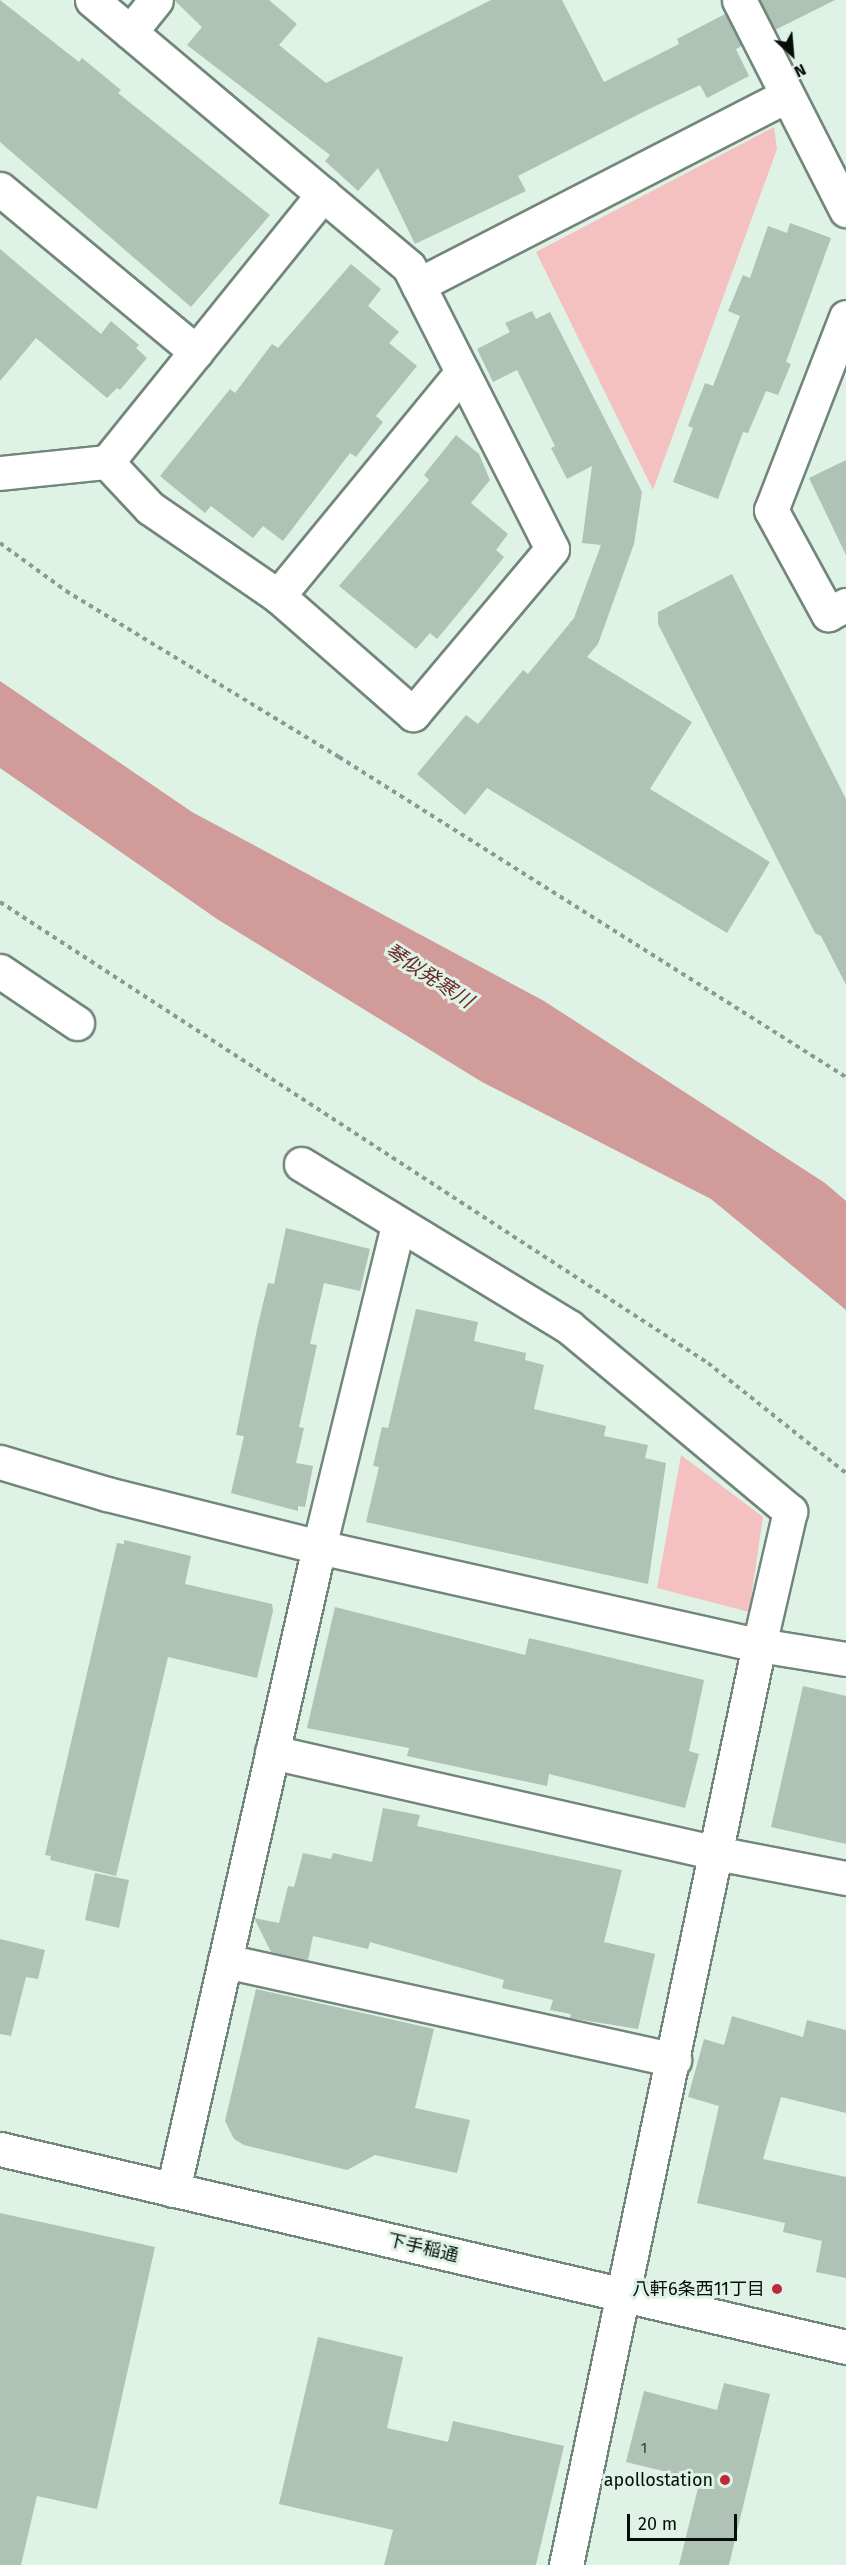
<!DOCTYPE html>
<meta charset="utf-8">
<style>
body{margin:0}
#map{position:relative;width:846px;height:2565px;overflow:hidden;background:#def3e6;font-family:"Fira Sans","Noto Sans JP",sans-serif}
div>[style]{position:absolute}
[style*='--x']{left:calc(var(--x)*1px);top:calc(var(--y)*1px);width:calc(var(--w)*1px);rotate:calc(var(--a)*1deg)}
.green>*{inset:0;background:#f4c1c0}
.water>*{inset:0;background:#d19b9a}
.building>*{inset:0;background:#aec2b6}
.path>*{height:4px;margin-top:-2px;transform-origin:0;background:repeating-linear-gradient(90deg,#8b9a91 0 4.5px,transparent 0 9px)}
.roads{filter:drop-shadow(2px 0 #73867b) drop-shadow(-2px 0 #73867b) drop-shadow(0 2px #73867b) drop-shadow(0 -2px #73867b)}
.minor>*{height:33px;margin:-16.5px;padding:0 16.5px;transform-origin:16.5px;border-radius:16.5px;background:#fff}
.major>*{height:33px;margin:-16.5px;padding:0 16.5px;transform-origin:16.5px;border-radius:16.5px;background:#fff}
.dots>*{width:16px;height:16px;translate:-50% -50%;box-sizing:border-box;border:3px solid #def3e6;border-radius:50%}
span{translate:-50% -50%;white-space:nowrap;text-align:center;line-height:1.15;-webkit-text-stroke:6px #def3e6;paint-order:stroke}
.number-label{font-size:15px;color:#313b35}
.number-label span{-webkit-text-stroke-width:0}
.street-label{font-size:18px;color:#070e0a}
.poi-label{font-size:18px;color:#070e0a}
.right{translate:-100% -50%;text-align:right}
.water-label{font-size:20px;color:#6c292d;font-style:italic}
.north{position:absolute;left:762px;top:24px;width:60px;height:60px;-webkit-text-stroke:4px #def3e6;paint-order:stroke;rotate:154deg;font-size:16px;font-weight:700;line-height:24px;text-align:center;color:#070e0a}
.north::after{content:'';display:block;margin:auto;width:21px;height:27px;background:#070e0a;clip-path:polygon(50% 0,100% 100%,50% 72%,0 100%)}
.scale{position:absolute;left:627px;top:2514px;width:110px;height:27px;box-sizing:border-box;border:3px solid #070e0a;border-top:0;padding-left:8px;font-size:18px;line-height:21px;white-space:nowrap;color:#070e0a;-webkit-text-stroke:4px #def3e6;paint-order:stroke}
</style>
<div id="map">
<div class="green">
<i style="clip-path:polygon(774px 127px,777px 149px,653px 490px,536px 252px)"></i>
<i style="clip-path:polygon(681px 1455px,763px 1517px,749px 1612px,657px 1588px)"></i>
</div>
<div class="water">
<i style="clip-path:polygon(0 681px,192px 812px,544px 1001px,825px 1183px,846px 1201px,846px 1310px,711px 1199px,482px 1082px,217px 919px,0 768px)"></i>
</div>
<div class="building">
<i style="clip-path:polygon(0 0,79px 62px,82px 58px,121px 90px,118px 93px,270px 215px,191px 307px,0 142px)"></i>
<i style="clip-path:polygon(174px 0,269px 0,297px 24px,279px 45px,326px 83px,491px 0,562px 0,604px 82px,679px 44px,677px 39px,725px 14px,742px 46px,736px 49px,749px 76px,707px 98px,700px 85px,649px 109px,518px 176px,526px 191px,415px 244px,378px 168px,358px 191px,325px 161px,330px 155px,187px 45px,202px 27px)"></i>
<i style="clip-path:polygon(760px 0,835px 0,775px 30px)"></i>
<i style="clip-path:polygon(790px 223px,831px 238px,786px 362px,791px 364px,778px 395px,766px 391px,748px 433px,743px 432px,718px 499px,673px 482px,693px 428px,688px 426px,705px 383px,713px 386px,740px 316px,728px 311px,743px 275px,750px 278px,768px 226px,787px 233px)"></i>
<i style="clip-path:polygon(0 249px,101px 334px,111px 321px,139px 345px,136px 348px,147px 358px,120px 390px,117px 388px,107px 398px,36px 338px,0 381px)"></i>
<i style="clip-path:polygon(351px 264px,381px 289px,368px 306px,399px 332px,389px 343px,417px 366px,376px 416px,383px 422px,356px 457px,350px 453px,283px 541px,263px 526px,253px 538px,211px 506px,205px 513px,160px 476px,230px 389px,235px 393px,272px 344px,278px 348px)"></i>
<i style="clip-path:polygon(532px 311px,536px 319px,550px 312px,642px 492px,634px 544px,598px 644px,587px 657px,692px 722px,650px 789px,770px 862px,727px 933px,487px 788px,465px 815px,417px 774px,466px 715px,478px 724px,523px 670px,528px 674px,574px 618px,601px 545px,582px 543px,592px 466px,567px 479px,551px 448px,555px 446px,517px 370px,493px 382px,477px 349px,510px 332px,505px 323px)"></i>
<i style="clip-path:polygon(456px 435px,479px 454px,490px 480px,471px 503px,508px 534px,496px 550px,504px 557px,467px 603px,437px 639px,430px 633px,416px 649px,339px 586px,429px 480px,424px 475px)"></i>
<i style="clip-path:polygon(846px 460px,846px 555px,809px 478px)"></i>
<i style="clip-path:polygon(732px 574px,846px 799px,846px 985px,821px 936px,815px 933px,658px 624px,658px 612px)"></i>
<i style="clip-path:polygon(286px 1228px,370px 1249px,360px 1291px,324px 1283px,310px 1344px,317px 1345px,299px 1427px,304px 1428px,296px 1463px,313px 1466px,305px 1507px,298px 1506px,298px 1511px,231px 1493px,244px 1436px,236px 1435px,257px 1329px,268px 1283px,274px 1284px)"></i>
<i style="clip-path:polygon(416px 1309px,478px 1322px,474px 1341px,526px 1353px,525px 1360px,544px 1365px,534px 1409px,606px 1426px,604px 1436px,648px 1445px,645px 1458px,666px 1463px,648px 1584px,366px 1522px,379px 1467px,373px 1466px,382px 1427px,388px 1428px)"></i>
<i style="clip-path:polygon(124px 1540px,191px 1556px,185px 1584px,272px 1604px,273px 1611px,257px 1678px,168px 1657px,116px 1876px,50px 1860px,51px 1856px,45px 1855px,117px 1543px,124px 1544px)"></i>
<i style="clip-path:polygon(335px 1607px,525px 1655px,529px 1638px,704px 1680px,689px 1751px,699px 1754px,685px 1808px,549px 1774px,547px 1786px,490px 1774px,407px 1756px,409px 1748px,307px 1728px)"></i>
<i style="clip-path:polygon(803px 1686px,846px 1696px,846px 1844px,771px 1827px)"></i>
<i style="clip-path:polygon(383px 1808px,420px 1815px,417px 1826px,622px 1870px,604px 1942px,655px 1954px,638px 2029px,570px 2018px,571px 2014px,550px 2010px,553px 2000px,502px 1988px,504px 1980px,370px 1942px,368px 1949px,313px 1936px,308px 1960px,271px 1952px,254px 1918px,279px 1923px,288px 1886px,294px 1887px,303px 1853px,331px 1859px,333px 1853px,372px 1862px)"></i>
<i style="clip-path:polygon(95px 1873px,129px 1880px,119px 1928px,85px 1920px)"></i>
<i style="clip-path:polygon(0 1939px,45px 1950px,38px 1979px,26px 1977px,11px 2036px,0 2034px)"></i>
<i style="clip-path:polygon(256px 1989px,434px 2029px,415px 2108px,470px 2120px,457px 2173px,375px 2155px,347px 2170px,244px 2145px,234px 2139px,225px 2121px)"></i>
<i style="clip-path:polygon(732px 2016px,803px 2037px,807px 2020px,846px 2030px,846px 2113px,781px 2097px,763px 2159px,846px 2177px,846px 2278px,816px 2272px,822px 2241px,783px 2232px,785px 2223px,697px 2203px,719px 2106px,688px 2097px,704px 2039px,724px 2045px)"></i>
<i style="clip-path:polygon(0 2213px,155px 2247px,97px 2509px,37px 2496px,21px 2565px,0 2565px)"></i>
<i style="clip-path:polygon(318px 2337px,403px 2357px,387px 2428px,448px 2442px,453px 2421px,564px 2446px,536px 2565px,384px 2565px,393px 2530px,279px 2504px)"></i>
<i style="clip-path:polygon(724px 2383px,770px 2394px,729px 2565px,679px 2565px,700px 2480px,626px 2462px,644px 2391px,717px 2410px)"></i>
</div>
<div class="path">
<i style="--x:0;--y:543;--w:82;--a:36"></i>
<i style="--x:66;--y:591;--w:320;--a:31.3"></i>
<i style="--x:339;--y:757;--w:600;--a:32.26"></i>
<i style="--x:0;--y:902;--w:845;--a:33.07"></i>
<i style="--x:708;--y:1363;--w:176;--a:38.6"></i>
</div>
<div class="roads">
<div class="minor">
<i style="--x:92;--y:0;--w:414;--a:40.1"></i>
<i style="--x:409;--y:267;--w:316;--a:63.1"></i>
<i style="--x:552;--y:549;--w:216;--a:130.1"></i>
<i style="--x:413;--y:714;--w:179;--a:-138.8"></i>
<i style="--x:278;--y:596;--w:155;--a:-145.5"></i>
<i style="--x:150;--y:508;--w:63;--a:-133.1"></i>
<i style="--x:739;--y:0;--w:236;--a:63"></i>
<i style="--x:130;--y:32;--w:41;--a:-50.9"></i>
<i style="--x:0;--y:189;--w:255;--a:39.7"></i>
<i style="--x:418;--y:285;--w:415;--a:-27.2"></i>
<i style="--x:846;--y:317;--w:207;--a:111.2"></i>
<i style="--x:771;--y:510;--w:119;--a:61.3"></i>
<i style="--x:828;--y:614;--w:20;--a:-27"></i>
<i style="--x:0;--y:473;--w:108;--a:-5.9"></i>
<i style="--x:107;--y:462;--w:344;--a:-51.1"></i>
<i style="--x:278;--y:596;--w:290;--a:-50.6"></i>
<i style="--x:0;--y:971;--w:93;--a:34"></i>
<i style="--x:301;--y:1164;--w:314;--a:31.3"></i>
<i style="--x:569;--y:1327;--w:288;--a:39.8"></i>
<i style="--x:790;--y:1511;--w:138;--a:103"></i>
<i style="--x:759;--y:1645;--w:88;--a:9.1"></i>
<i style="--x:0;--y:1462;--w:112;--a:16.7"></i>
<i style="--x:107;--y:1494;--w:219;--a:14"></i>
<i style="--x:319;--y:1547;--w:451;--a:12.6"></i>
<i style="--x:759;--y:1645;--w:940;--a:101.85"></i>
<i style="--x:272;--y:1752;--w:455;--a:12.8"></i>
<i style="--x:716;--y:1853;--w:132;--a:10.9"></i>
<i style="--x:225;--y:1961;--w:460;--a:12.4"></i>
<i style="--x:173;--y:2190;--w:659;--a:-77.21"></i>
<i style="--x:319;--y:1547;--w:331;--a:-76.2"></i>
</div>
<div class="major">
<i style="--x:0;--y:2149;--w:869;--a:13.17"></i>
</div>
</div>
<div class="dots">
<i style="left:777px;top:2289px;background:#bb2a3c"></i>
<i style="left:725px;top:2480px;background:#bb2a3c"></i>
</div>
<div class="number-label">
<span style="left:644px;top:2449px">1</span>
</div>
<div class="street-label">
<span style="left:423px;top:2248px;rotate:13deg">下手稲通</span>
</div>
<div class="poi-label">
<span class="right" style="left:765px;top:2289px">八軒6条西11丁目</span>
<span class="right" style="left:713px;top:2480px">apollostation</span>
</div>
<div class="water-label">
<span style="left:429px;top:976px;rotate:33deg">琴似発寒川</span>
</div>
<div class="north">N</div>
<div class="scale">20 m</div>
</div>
